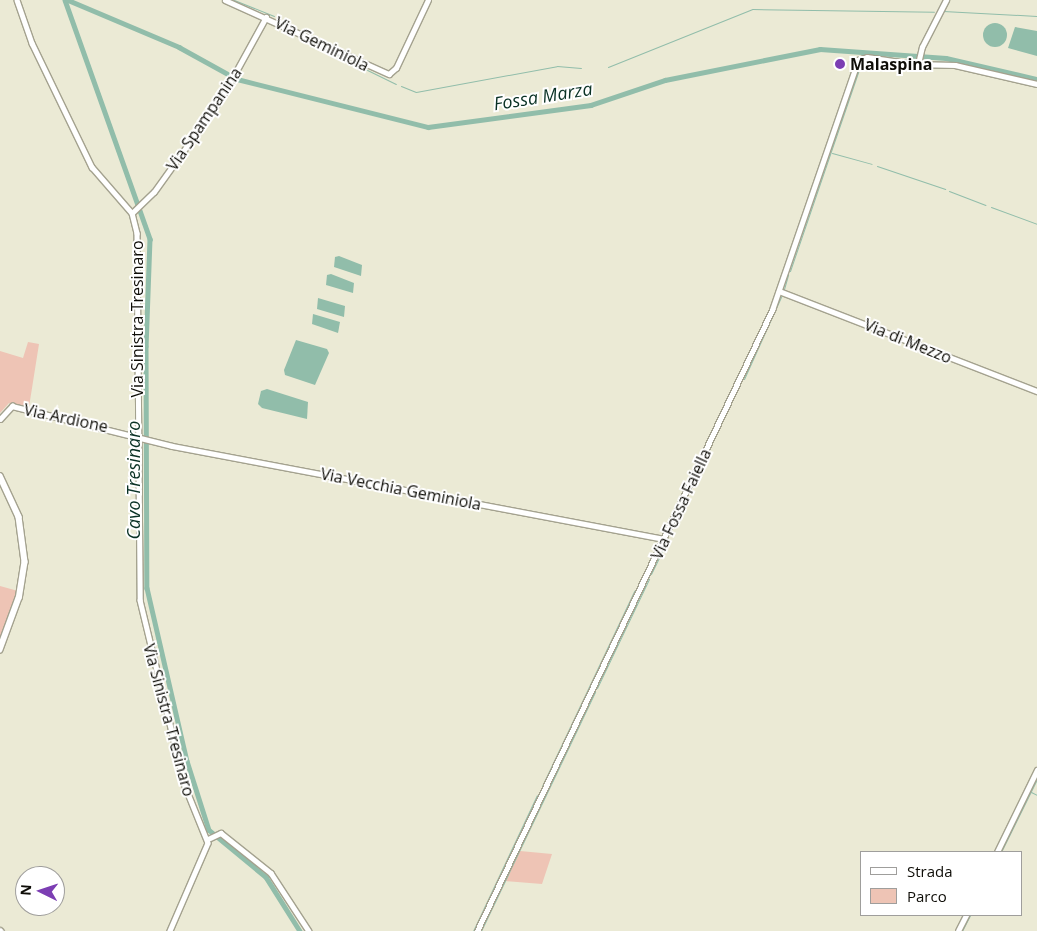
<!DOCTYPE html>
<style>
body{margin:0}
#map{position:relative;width:1037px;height:931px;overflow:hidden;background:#ebead5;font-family:"Open Sans",sans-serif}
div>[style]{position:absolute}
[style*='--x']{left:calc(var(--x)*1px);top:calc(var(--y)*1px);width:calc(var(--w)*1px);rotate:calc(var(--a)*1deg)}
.green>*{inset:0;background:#eec4b5}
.water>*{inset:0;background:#91bdaa}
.round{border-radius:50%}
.stream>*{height:1px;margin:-0.5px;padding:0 0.5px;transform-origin:0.5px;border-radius:0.5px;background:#91bdaa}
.canal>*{height:4.5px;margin:-2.25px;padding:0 2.25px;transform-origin:2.25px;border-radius:2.25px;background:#91bdaa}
.roads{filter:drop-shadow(1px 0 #a4a28f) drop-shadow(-1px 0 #a4a28f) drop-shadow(0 1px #a4a28f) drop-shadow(0 -1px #a4a28f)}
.minor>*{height:4.5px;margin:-2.25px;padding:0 2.25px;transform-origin:2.25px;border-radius:2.25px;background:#fff}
.major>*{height:5.5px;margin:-2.75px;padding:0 2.75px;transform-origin:2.75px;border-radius:2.75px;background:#fff}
.dots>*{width:14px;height:14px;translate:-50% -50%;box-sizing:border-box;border:2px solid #fff;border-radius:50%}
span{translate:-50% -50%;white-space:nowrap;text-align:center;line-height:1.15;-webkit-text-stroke:4px #fff;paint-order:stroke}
.street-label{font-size:16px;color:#0e0d07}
.poi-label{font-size:16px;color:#0e0d07;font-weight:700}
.left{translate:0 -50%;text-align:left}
.water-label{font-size:18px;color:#093124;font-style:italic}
.legend{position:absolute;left:860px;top:851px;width:162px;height:65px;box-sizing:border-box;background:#fff;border:1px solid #9f9e9c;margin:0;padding:6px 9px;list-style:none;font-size:15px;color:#0e0d07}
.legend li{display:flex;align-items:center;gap:10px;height:25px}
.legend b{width:25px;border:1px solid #9f9e9c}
.north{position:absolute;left:15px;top:866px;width:50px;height:50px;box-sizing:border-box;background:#fff;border:1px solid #9f9e9c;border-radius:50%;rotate:274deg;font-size:14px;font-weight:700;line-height:20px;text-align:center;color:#0e0d07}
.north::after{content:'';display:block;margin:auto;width:18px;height:22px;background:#7c3eb3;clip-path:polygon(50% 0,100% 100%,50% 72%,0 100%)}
</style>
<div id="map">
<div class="green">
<i style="clip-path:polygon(28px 342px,39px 344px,29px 407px,9px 403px,0 413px,0 351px,23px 358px)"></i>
<i style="clip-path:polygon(0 586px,18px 591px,0 647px)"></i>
<i style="clip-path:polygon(520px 851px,552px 854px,542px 884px,505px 881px)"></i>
</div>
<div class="water">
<i class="round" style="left:983px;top:23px;width:24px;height:24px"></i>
<i style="clip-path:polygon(1015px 27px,1037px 31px,1037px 56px,1008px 48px)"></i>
<i style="clip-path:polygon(339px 256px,362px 265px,361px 276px,334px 267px,335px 257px)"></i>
<i style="clip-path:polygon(331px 274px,354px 283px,353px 293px,326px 285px,327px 275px)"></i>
<i style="clip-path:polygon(318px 298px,345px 306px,344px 317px,317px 309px)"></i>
<i style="clip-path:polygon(313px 314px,340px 322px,338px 333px,312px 324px)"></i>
<i style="clip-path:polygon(296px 340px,327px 349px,329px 353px,315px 385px,285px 375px,284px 370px)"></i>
<i style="clip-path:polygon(267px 389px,308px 402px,307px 419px,262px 408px,258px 404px,261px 391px)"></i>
</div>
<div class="stream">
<i style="--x:234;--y:0;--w:43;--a:21.8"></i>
<i style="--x:943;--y:11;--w:94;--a:3"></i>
<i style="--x:279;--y:27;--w:17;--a:25"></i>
<i style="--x:306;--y:40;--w:100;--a:26.1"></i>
<i style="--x:863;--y:52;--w:1;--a:-90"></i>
<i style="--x:608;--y:67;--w:155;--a:-21.9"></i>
<i style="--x:752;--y:9;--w:182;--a:0.9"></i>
<i style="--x:401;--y:86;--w:16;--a:22"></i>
<i style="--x:416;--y:92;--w:143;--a:-10.4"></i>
<i style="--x:557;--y:66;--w:24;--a:5"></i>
<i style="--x:832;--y:153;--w:41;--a:15.4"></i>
<i style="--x:877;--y:166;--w:72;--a:18.7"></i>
<i style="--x:949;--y:191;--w:39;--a:21"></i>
<i style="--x:991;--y:207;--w:49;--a:20.3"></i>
<i style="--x:790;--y:271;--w:222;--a:-71.1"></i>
<i style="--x:784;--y:289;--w:15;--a:-74"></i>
<i style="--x:744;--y:379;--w:92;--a:-65.7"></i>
<i style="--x:651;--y:574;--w:39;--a:-64"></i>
<i style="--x:597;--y:688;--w:121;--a:-64.5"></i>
<i style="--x:542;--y:786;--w:216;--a:-64.7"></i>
<i style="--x:1031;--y:792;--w:7;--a:27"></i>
<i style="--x:1001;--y:852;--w:81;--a:-63.7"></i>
<i style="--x:473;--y:931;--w:150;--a:-64.8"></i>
<i style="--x:481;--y:931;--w:265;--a:-64.5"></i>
<i style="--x:962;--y:931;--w:18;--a:-63"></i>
</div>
<div class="canal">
<i style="--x:65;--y:0;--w:254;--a:70.4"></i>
<i style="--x:150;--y:239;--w:107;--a:92.1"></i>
<i style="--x:146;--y:346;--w:242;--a:89.8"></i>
<i style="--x:147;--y:588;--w:178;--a:77"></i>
<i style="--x:187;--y:761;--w:72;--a:72.3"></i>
<i style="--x:209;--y:830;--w:74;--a:39.5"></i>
<i style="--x:266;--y:877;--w:64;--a:57.8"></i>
<i style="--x:68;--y:0;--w:121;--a:22.9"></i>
<i style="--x:179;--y:47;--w:66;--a:28.9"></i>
<i style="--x:237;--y:79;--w:197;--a:14.1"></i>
<i style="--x:428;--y:127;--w:164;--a:-7.7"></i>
<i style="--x:591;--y:105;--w:78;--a:-18.7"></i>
<i style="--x:665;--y:80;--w:158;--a:-11.3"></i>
<i style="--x:820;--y:49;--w:126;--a:4.1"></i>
<i style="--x:946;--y:58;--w:93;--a:13"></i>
</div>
<div class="roads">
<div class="minor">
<i style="--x:17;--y:0;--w:46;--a:70.8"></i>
<i style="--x:32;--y:43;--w:138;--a:64.2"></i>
<i style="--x:92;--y:167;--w:61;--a:49"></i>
<i style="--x:132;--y:213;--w:21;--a:76"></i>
<i style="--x:137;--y:233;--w:367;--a:89.5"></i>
<i style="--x:140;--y:600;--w:191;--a:76.4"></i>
<i style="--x:185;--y:786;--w:61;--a:68"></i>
<i style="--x:208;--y:843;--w:96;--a:113.4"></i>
<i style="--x:225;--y:0;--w:180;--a:24.3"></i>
<i style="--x:389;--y:74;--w:9;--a:-41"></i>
<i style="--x:396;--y:68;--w:75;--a:-64.8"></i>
<i style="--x:918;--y:64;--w:17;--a:-77"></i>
<i style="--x:922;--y:47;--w:53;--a:-62.9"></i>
<i style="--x:132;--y:213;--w:30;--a:-44"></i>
<i style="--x:154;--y:192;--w:117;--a:-54.4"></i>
<i style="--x:222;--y:97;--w:91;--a:-61.2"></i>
<i style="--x:779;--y:291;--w:277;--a:21.2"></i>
<i style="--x:0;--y:419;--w:18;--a:-47"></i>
<i style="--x:12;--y:406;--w:165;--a:14"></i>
<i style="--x:172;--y:446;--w:501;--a:10.7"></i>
<i style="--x:208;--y:839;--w:14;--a:-25"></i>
<i style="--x:221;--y:833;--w:64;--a:38.7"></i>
<i style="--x:271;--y:873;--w:69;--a:56.8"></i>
<i style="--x:997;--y:852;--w:91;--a:-64"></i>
<i style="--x:0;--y:930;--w:1;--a:45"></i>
<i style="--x:477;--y:931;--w:688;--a:-64.59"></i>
<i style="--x:772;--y:310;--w:264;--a:-71"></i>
<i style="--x:858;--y:60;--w:9;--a:-18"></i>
<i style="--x:867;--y:57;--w:48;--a:8.5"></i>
<i style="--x:914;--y:64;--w:41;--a:1.4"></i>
<i style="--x:955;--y:65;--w:84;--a:13"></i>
<i style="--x:958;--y:931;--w:18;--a:-63"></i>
</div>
<div class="major">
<i style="--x:0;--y:476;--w:45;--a:65.1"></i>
<i style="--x:19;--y:517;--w:45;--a:82.4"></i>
<i style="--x:25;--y:562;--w:36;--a:99"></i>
<i style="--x:19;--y:598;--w:55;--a:110.1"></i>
</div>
</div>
<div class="dots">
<i style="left:840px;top:64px;background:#7c3eb3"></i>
</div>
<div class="street-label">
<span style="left:322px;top:44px;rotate:26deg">Via Geminiola</span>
<span style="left:204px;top:119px;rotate:-56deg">Via Spampanina</span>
<span style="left:137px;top:319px;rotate:-90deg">Via Sinistra Tresinaro</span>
<span style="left:908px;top:341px;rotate:22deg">Via di Mezzo</span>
<span style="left:66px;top:418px;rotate:12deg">Via Ardione</span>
<span style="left:401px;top:489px;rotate:11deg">Via Vecchia Geminiola</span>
<span style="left:681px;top:504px;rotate:-65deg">Via Fossa Faiella</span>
<span style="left:169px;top:720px;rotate:75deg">Via Sinistra Tresinaro</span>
</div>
<div class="poi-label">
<span class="left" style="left:850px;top:64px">Malaspina</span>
</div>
<div class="water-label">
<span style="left:543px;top:96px;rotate:-9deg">Fossa Marza</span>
<span style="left:133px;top:480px;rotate:-90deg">Cavo Tresinaro</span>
</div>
<ul class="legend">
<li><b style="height:6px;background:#fff"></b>Strada</li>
<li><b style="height:14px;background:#eec4b5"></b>Parco</li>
</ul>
<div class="north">N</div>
</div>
